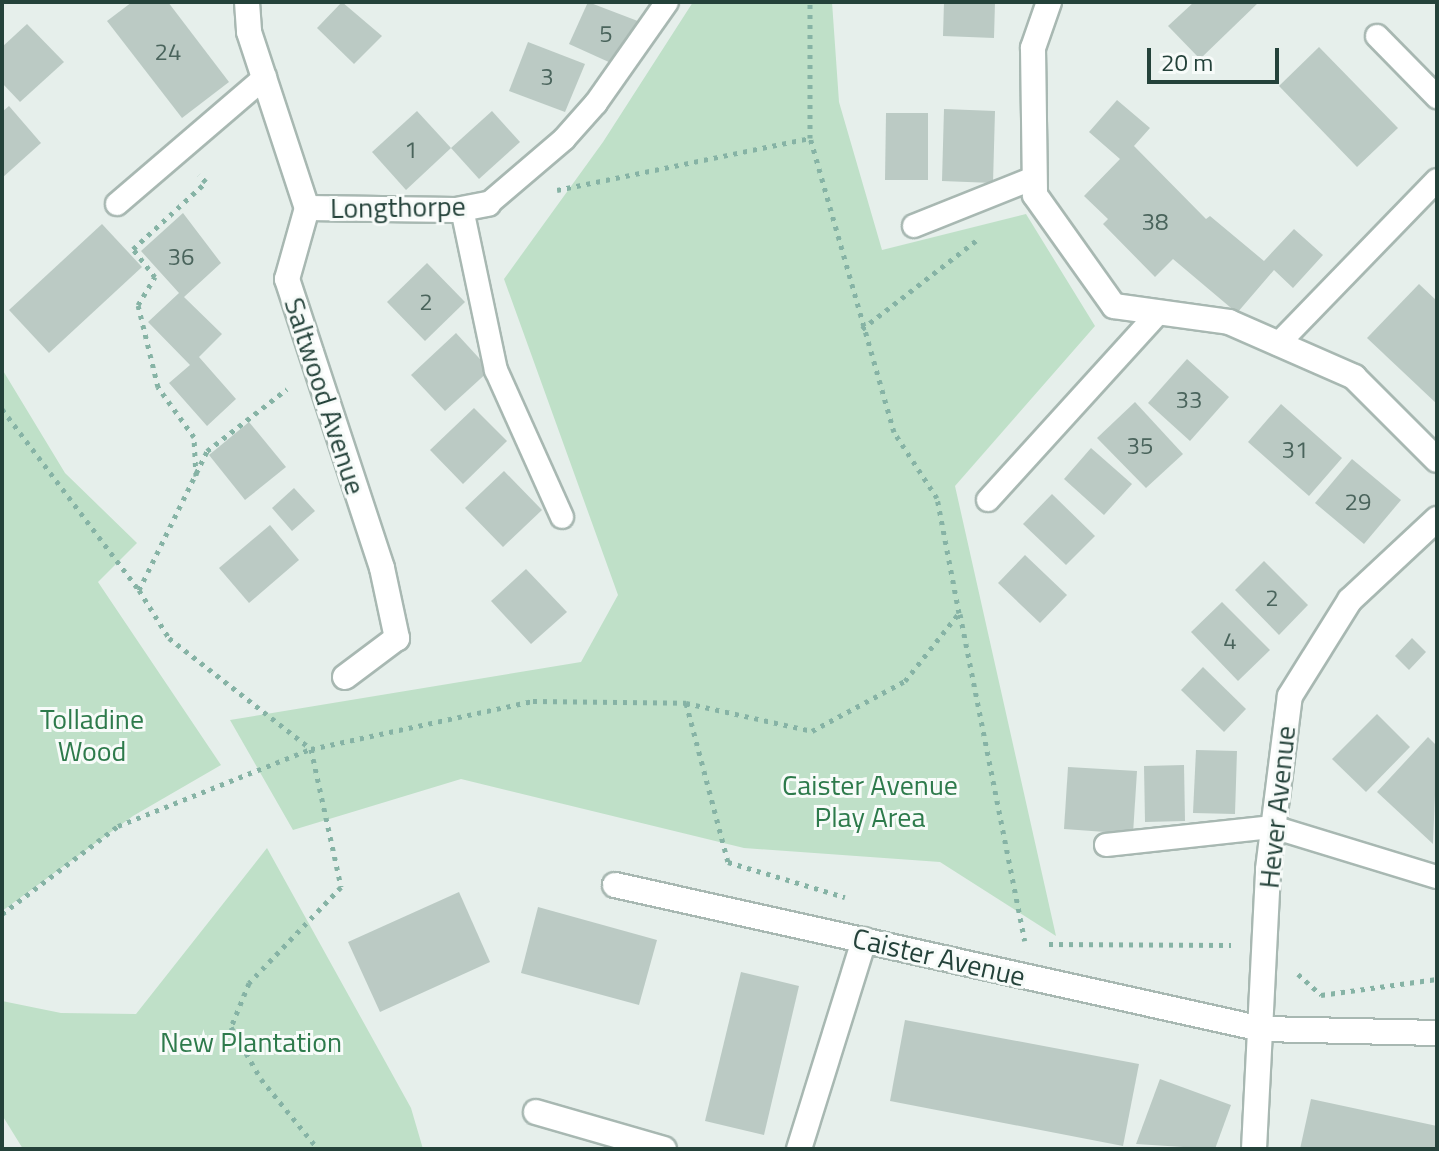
<!DOCTYPE html>
<style>
body{margin:0}
#map{position:relative;width:1439px;height:1151px;overflow:hidden;background:#e6efeb;font-family:"Titillium Web",sans-serif}
div>[style]{position:absolute}
[style*='--x']{left:calc(var(--x)*1px);top:calc(var(--y)*1px);width:calc(var(--w)*1px);rotate:calc(var(--a)*1deg)}
.green>*{inset:0;background:#bfe0c8}
.building>*{inset:0;background:#bbcac4}
.path>*{height:5px;margin-top:-2.5px;transform-origin:0;background:repeating-linear-gradient(90deg,#86b3a5 0 4px,transparent 0 10px)}
.roads{filter:drop-shadow(2px 0 #a8b8b2) drop-shadow(-2px 0 #a8b8b2) drop-shadow(0 2px #a8b8b2) drop-shadow(0 -2px #a8b8b2)}
.service>*{height:22px;margin:-11px;padding:0 11px;transform-origin:11px;border-radius:11px;background:#fff}
.minor>*{height:24px;margin:-12px;padding:0 12px;transform-origin:12px;border-radius:12px;background:#fff}
span{translate:-50% -50%;white-space:nowrap;text-align:center;line-height:1.15;-webkit-text-stroke:6px #f7fbf9;paint-order:stroke}
.number-label{font-size:24px;color:#4a645c}
.number-label span{-webkit-text-stroke-width:0}
.street-label{font-size:28px;color:#24423a}
.park-label{font-size:28px;color:#2d7a4b}
.frame{position:absolute;inset:0;border:4px solid #24423a;pointer-events:none}
.scale{position:absolute;left:1147px;top:48px;width:132px;height:36px;box-sizing:border-box;border:4px solid #24423a;border-top:0;padding-left:10px;font-size:24px;line-height:28px;white-space:nowrap;color:#24423a;-webkit-text-stroke:6px #f7fbf9;paint-order:stroke}
</style>
<div id="map">
<div class="green">
<i style="clip-path:polygon(693px 2px,832px 2px,839px 102px,882px 250px,1026px 214px,1095px 326px,955px 486px,1056px 936px,940px 862px,744px 848px,461px 779px,293px 830px,230px 720px,581px 662px,618px 595px,504px 279px,603px 142px)"></i>
<i style="clip-path:polygon(2px 369px,65px 473px,137px 543px,98px 582px,221px 765px,133px 816px,2px 911px)"></i>
<i style="clip-path:polygon(267px 848px,411px 1108px,423px 1149px,23px 1149px,2px 1115px,2px 1001px,61px 1013px,136px 1014px)"></i>
</div>
<div class="building">
<i style="clip-path:polygon(132px 2px,168px 2px,229px 82px,182px 118px,107px 21px)"></i>
<i style="clip-path:polygon(342px 2px,382px 36px,354px 64px,317px 28px)"></i>
<i style="clip-path:polygon(588px 2px,643px 23px,622px 68px,569px 44px)"></i>
<i style="clip-path:polygon(944px 2px,995px 2px,994px 38px,943px 36px)"></i>
<i style="clip-path:polygon(1194px 2px,1259px 2px,1200px 59px,1168px 26px)"></i>
<i style="clip-path:polygon(27px 24px,64px 62px,20px 102px,2px 83px,2px 47px)"></i>
<i style="clip-path:polygon(528px 42px,585px 64px,565px 112px,509px 91px)"></i>
<i style="clip-path:polygon(1319px 47px,1398px 128px,1357px 167px,1279px 86px)"></i>
<i style="clip-path:polygon(1117px 100px,1150px 128px,1134px 146px,1206px 219px,1210px 216px,1264px 261px,1294px 229px,1323px 255px,1293px 288px,1274px 270px,1237px 313px,1173px 259px,1155px 277px,1103px 224px,1108px 219px,1084px 196px,1120px 159px,1089px 132px)"></i>
<i style="clip-path:polygon(9px 106px,41px 143px,2px 178px,2px 112px)"></i>
<i style="clip-path:polygon(944px 109px,995px 111px,993px 183px,942px 181px)"></i>
<i style="clip-path:polygon(417px 111px,451px 148px,406px 190px,372px 152px)"></i>
<i style="clip-path:polygon(492px 111px,520px 142px,479px 179px,451px 148px)"></i>
<i style="clip-path:polygon(886px 113px,928px 113px,928px 180px,885px 180px)"></i>
<i style="clip-path:polygon(183px 213px,221px 263px,184px 297px,222px 334px,199px 357px,236px 399px,207px 426px,169px 383px,190px 365px,148px 322px,179px 293px,141px 251px)"></i>
<i style="clip-path:polygon(102px 224px,142px 267px,49px 353px,9px 310px)"></i>
<i style="clip-path:polygon(427px 263px,465px 302px,425px 341px,387px 302px)"></i>
<i style="clip-path:polygon(1419px 284px,1437px 301px,1437px 404px,1367px 338px)"></i>
<i style="clip-path:polygon(456px 333px,490px 370px,445px 411px,411px 375px)"></i>
<i style="clip-path:polygon(1187px 359px,1229px 397px,1190px 441px,1148px 403px)"></i>
<i style="clip-path:polygon(1135px 402px,1183px 454px,1146px 488px,1097px 438px)"></i>
<i style="clip-path:polygon(1281px 404px,1342px 458px,1309px 496px,1248px 442px)"></i>
<i style="clip-path:polygon(474px 408px,507px 441px,463px 484px,430px 450px)"></i>
<i style="clip-path:polygon(249px 422px,286px 467px,245px 500px,209px 455px)"></i>
<i style="clip-path:polygon(1091px 448px,1132px 484px,1104px 515px,1064px 479px)"></i>
<i style="clip-path:polygon(1352px 459px,1401px 500px,1364px 544px,1315px 503px)"></i>
<i style="clip-path:polygon(504px 471px,542px 510px,503px 547px,465px 508px)"></i>
<i style="clip-path:polygon(294px 488px,315px 511px,292px 531px,272px 508px)"></i>
<i style="clip-path:polygon(1052px 494px,1095px 536px,1066px 565px,1023px 524px)"></i>
<i style="clip-path:polygon(270px 525px,299px 560px,249px 603px,219px 568px)"></i>
<i style="clip-path:polygon(1025px 555px,1067px 595px,1040px 623px,998px 583px)"></i>
<i style="clip-path:polygon(1264px 561px,1308px 605px,1279px 635px,1235px 590px)"></i>
<i style="clip-path:polygon(526px 569px,567px 612px,531px 644px,491px 601px)"></i>
<i style="clip-path:polygon(1222px 602px,1270px 650px,1238px 681px,1191px 632px)"></i>
<i style="clip-path:polygon(1412px 638px,1426px 652px,1409px 670px,1395px 656px)"></i>
<i style="clip-path:polygon(1203px 667px,1246px 709px,1224px 732px,1181px 690px)"></i>
<i style="clip-path:polygon(1377px 714px,1410px 747px,1366px 792px,1332px 759px)"></i>
<i style="clip-path:polygon(1428px 737px,1437px 746px,1433px 844px,1377px 792px)"></i>
<i style="clip-path:polygon(1196px 750px,1237px 751px,1235px 814px,1193px 813px)"></i>
<i style="clip-path:polygon(1184px 765px,1185px 821px,1145px 822px,1144px 766px)"></i>
<i style="clip-path:polygon(1068px 767px,1137px 771px,1133px 834px,1064px 829px)"></i>
<i style="clip-path:polygon(459px 892px,490px 962px,380px 1012px,348px 942px)"></i>
<i style="clip-path:polygon(538px 907px,657px 940px,639px 1005px,521px 973px)"></i>
<i style="clip-path:polygon(741px 972px,799px 986px,764px 1135px,705px 1121px)"></i>
<i style="clip-path:polygon(905px 1020px,1139px 1064px,1123px 1146px,890px 1101px)"></i>
<i style="clip-path:polygon(1160px 1079px,1231px 1105px,1215px 1149px,1136px 1144px)"></i>
<i style="clip-path:polygon(1311px 1099px,1437px 1126px,1437px 1149px,1300px 1149px)"></i>
</div>
<div class="path">
<i style="--x:557;--y:190;--w:258;--a:-11.6"></i>
<i style="--x:862;--y:329;--w:147;--a:-37.8"></i>
<i style="--x:2;--y:409;--w:227;--a:52.9"></i>
<i style="--x:139;--y:590;--w:57;--a:58"></i>
<i style="--x:169;--y:638;--w:180;--a:38"></i>
<i style="--x:311;--y:749;--w:141;--a:77.7"></i>
<i style="--x:341;--y:887;--w:133;--a:133.8"></i>
<i style="--x:249;--y:983;--w:48;--a:112.2"></i>
<i style="--x:231;--y:1027;--w:60;--a:60"></i>
<i style="--x:261;--y:1079;--w:90;--a:50.8"></i>
<i style="--x:196;--y:476;--w:39;--a:-93"></i>
<i style="--x:194;--y:437;--w:62;--a:-125.8"></i>
<i style="--x:158;--y:387;--w:84;--a:-103.7"></i>
<i style="--x:138;--y:305;--w:33;--a:-59"></i>
<i style="--x:155;--y:277;--w:36;--a:-128"></i>
<i style="--x:133;--y:249;--w:99;--a:-42.5"></i>
<i style="--x:206;--y:182;--w:10;--a:-135"></i>
<i style="--x:139;--y:590;--w:155;--a:-63.9"></i>
<i style="--x:207;--y:451;--w:101;--a:-37.8"></i>
<i style="--x:960;--y:614;--w:333;--a:78.8"></i>
<i style="--x:686;--y:703;--w:164;--a:75.2"></i>
<i style="--x:728;--y:862;--w:122;--a:16.7"></i>
<i style="--x:2;--y:914;--w:146;--a:-37.2"></i>
<i style="--x:118;--y:826;--w:208;--a:-21.8"></i>
<i style="--x:311;--y:749;--w:227;--a:-12.2"></i>
<i style="--x:533;--y:701;--w:153;--a:0.7"></i>
<i style="--x:686;--y:703;--w:129;--a:12.5"></i>
<i style="--x:812;--y:731;--w:106;--a:-28.3"></i>
<i style="--x:905;--y:681;--w:87;--a:-51.5"></i>
<i style="--x:959;--y:613;--w:117;--a:-100.8"></i>
<i style="--x:937;--y:498;--w:79;--a:-123.1"></i>
<i style="--x:894;--y:432;--w:306;--a:-105.9"></i>
<i style="--x:810;--y:138;--w:136;--a:-90"></i>
<i style="--x:1049;--y:944;--w:182;--a:0.3"></i>
<i style="--x:1298;--y:974;--w:31;--a:42"></i>
<i style="--x:1321;--y:995;--w:117;--a:-7.9"></i>
</div>
<div class="roads">
<div class="service">
<i style="--x:1377;--y:36;--w:86;--a:45.5"></i>
<i style="--x:117;--y:204;--w:195;--a:-40.6"></i>
<i style="--x:488;--y:204;--w:100;--a:-40.5"></i>
<i style="--x:564;--y:139;--w:48;--a:-48.4"></i>
<i style="--x:596;--y:103;--w:123;--a:-54.9"></i>
<i style="--x:462;--y:209;--w:165;--a:78.1"></i>
<i style="--x:496;--y:370;--w:161;--a:65.8"></i>
<i style="--x:914;--y:226;--w:129;--a:-21.8"></i>
<i style="--x:1278;--y:344;--w:228;--a:-45.9"></i>
<i style="--x:988;--y:500;--w:254;--a:-47.7"></i>
<i style="--x:1106;--y:845;--w:168;--a:-6.2"></i>
<i style="--x:1273;--y:827;--w:171;--a:17"></i>
</div>
<div class="minor">
<i style="--x:247;--y:2;--w:30;--a:86"></i>
<i style="--x:249;--y:32;--w:185;--a:71.8"></i>
<i style="--x:307;--y:208;--w:74;--a:105.7"></i>
<i style="--x:287;--y:279;--w:304;--a:71.8"></i>
<i style="--x:382;--y:568;--w:72;--a:77.9"></i>
<i style="--x:397;--y:638;--w:65;--a:143.1"></i>
<i style="--x:1049;--y:2;--w:49;--a:109.2"></i>
<i style="--x:1033;--y:48;--w:147;--a:89.2"></i>
<i style="--x:1035;--y:195;--w:136;--a:54.6"></i>
<i style="--x:1114;--y:306;--w:116;--a:7.9"></i>
<i style="--x:1229;--y:322;--w:137;--a:23.7"></i>
<i style="--x:1354;--y:377;--w:117;--a:45"></i>
<i style="--x:307;--y:208;--w:149;--a:0.8"></i>
<i style="--x:456;--y:210;--w:33;--a:-11"></i>
<i style="--x:615;--y:885;--w:663;--a:12.55"></i>
<i style="--x:1262;--y:1029;--w:175;--a:1.3"></i>
<i style="--x:536;--y:1112;--w:133;--a:16.1"></i>
<i style="--x:799;--y:1149;--w:219;--a:-72.7"></i>
<i style="--x:1254;--y:1149;--w:280;--a:-87.1"></i>
<i style="--x:1268;--y:869;--w:174;--a:-82.8"></i>
<i style="--x:1290;--y:696;--w:113;--a:-58"></i>
<i style="--x:1350;--y:600;--w:119;--a:-43"></i>
</div>
</div>
<div class="number-label">
<span style="left:606px;top:34px">5</span>
<span style="left:168px;top:52px">24</span>
<span style="left:547px;top:77px">3</span>
<span style="left:411px;top:150px">1</span>
<span style="left:1155px;top:222px">38</span>
<span style="left:181px;top:257px">36</span>
<span style="left:426px;top:302px">2</span>
<span style="left:1189px;top:400px">33</span>
<span style="left:1140px;top:446px">35</span>
<span style="left:1295px;top:450px">31</span>
<span style="left:1358px;top:502px">29</span>
<span style="left:1272px;top:598px">2</span>
<span style="left:1230px;top:641px">4</span>
</div>
<div class="street-label">
<span style="left:398px;top:207px;rotate:-1deg">Longthorpe</span>
<span style="left:325px;top:396px;rotate:72deg">Saltwood Avenue</span>
<span style="left:1277px;top:807px;rotate:-84deg">Hever Avenue</span>
<span style="left:939px;top:957px;rotate:13deg">Caister Avenue</span>
</div>
<div class="park-label">
<span style="left:92px;top:735px">Tolladine<br>Wood</span>
<span style="left:870px;top:801px">Caister Avenue<br>Play Area</span>
<span style="left:251px;top:1042px">New Plantation</span>
</div>
<div class="frame"></div>
<div class="scale">20 m</div>
</div>
